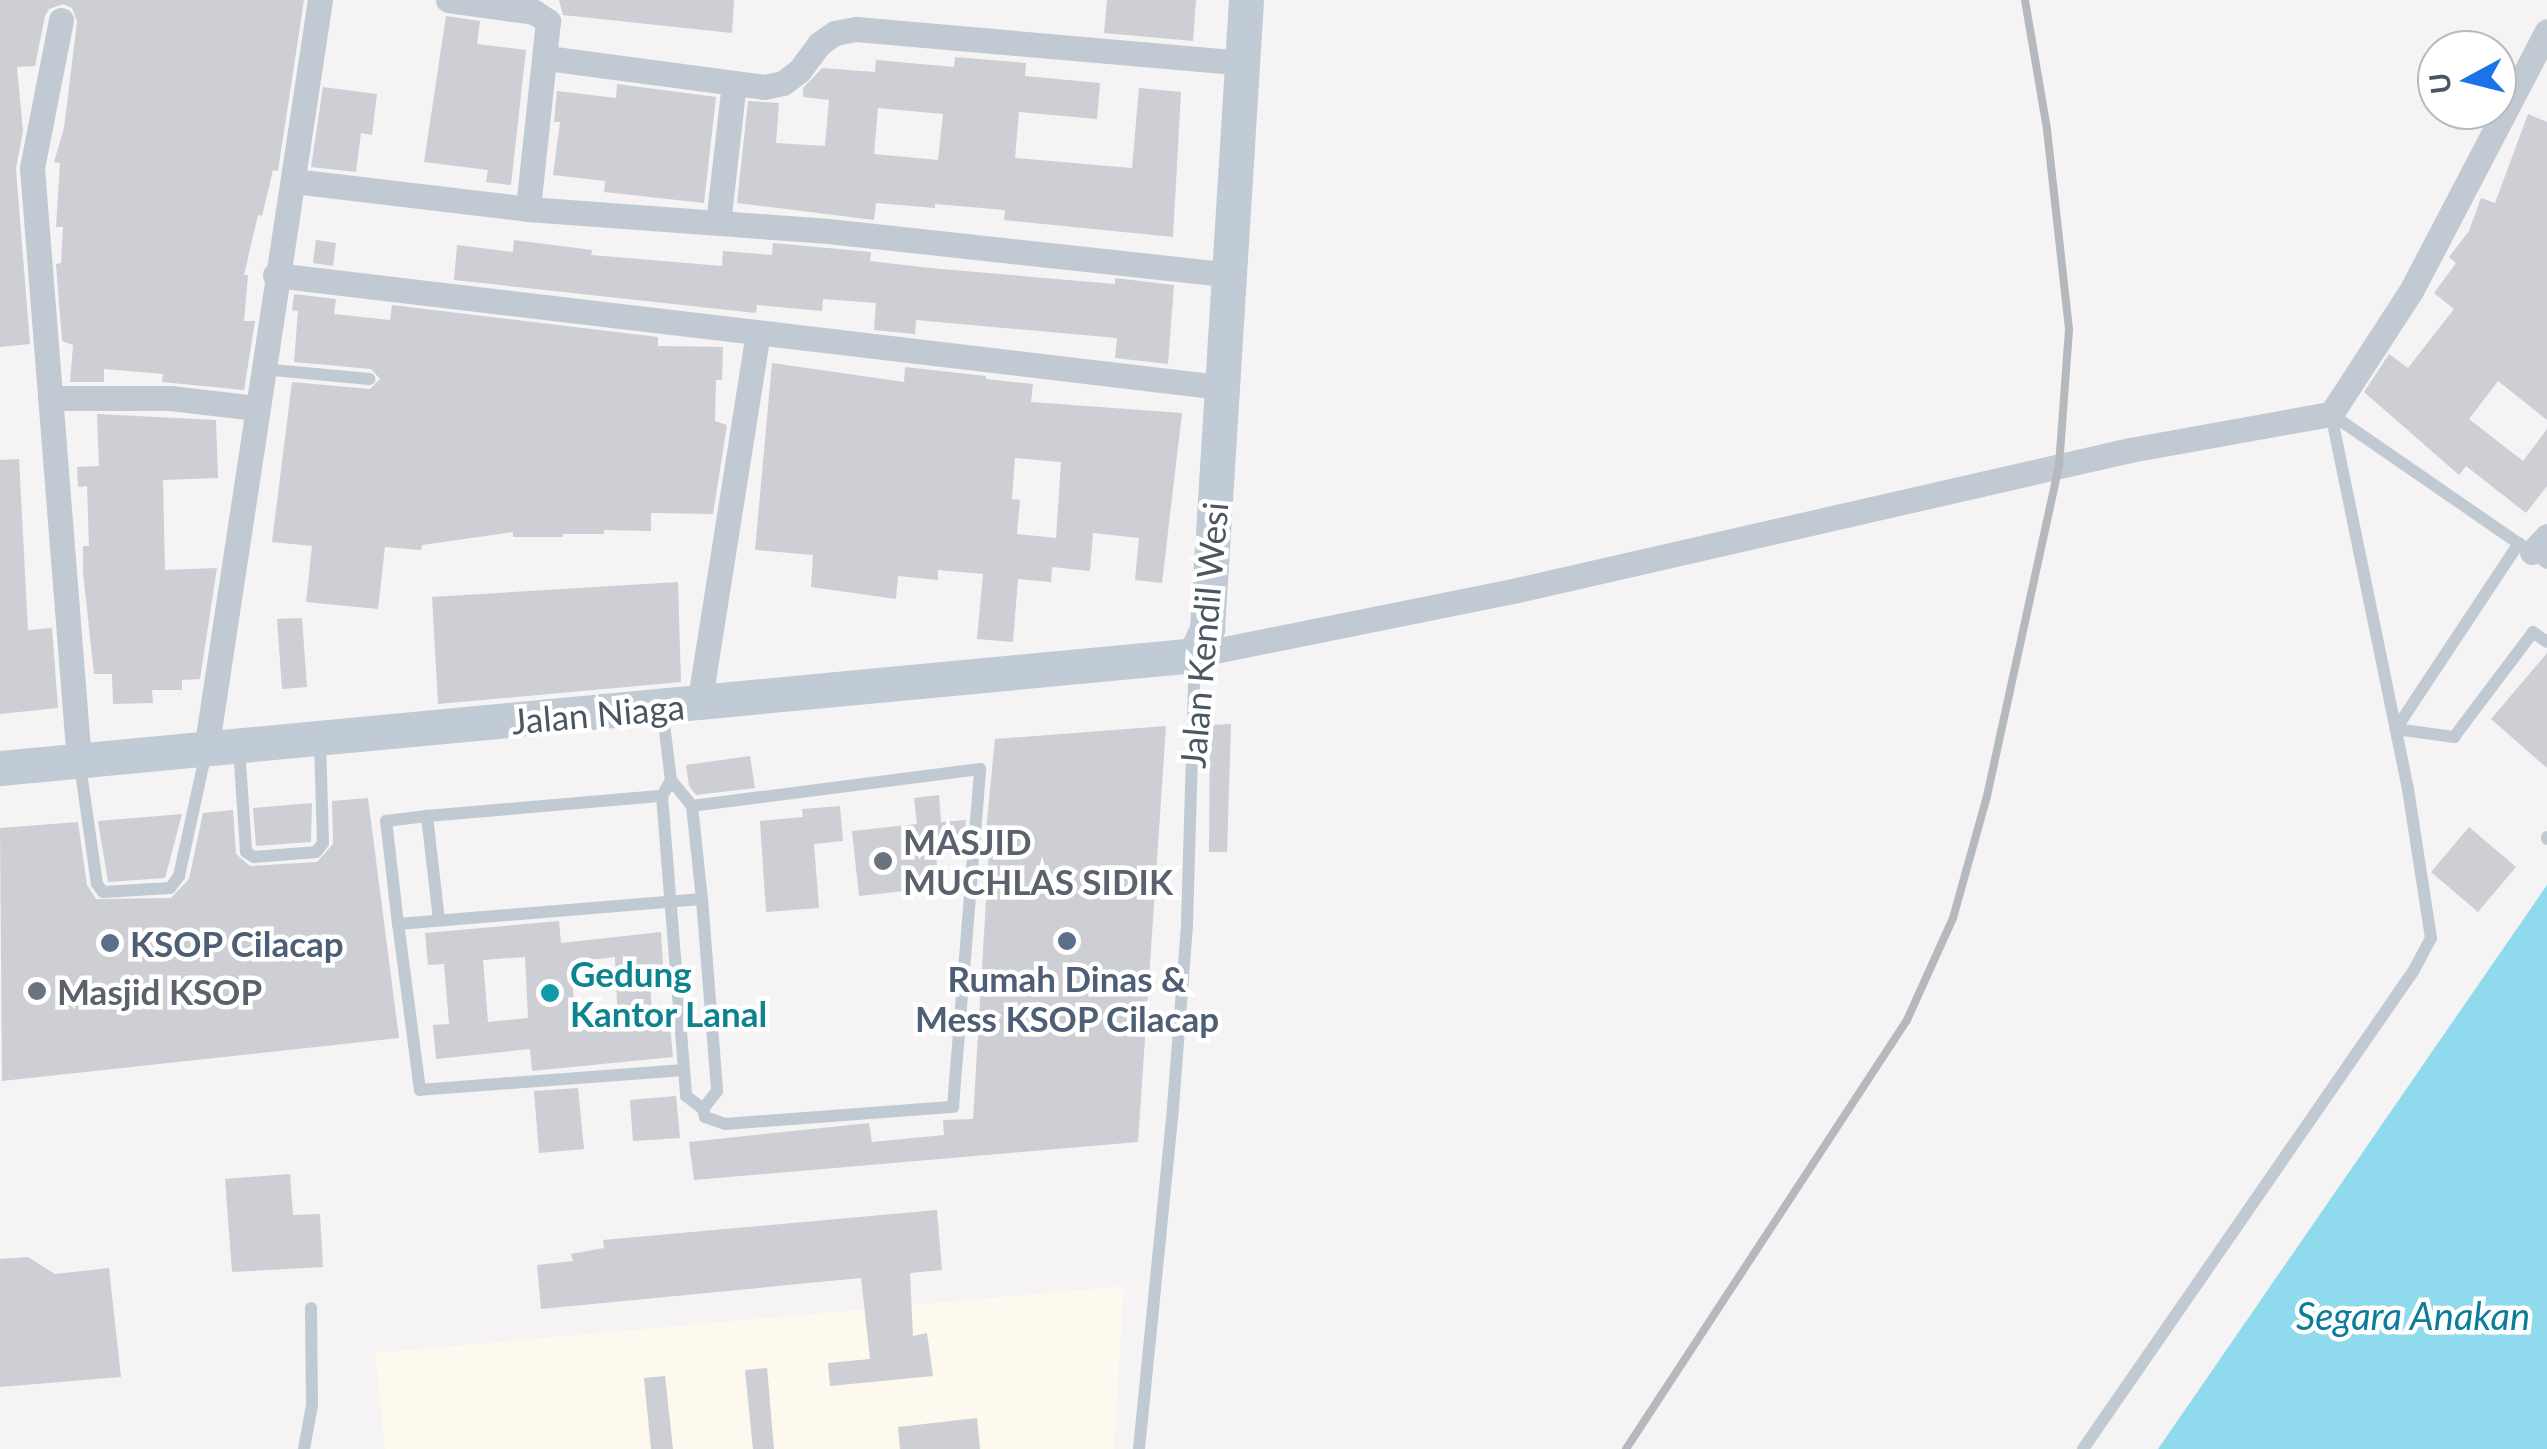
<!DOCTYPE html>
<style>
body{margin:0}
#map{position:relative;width:2547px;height:1449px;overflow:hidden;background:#f5f3f3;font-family:Lato,sans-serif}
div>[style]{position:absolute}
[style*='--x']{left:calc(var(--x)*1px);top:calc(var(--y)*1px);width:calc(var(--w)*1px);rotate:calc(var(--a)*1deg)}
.commercial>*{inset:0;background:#fdf9ef}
.water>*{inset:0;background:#90daee}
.building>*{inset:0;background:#cdcfd5}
.service>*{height:12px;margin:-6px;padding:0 6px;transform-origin:6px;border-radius:6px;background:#c1cad2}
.minor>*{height:25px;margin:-12.5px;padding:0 12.5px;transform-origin:12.5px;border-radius:12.5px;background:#c1cad2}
.secondary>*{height:35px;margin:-17.5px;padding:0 17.5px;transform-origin:17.5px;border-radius:17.5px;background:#c1cbd6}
.rail>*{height:8px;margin:-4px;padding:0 4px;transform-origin:4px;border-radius:4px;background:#b5b8bd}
.dots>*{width:28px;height:28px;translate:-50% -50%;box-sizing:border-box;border:5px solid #fff;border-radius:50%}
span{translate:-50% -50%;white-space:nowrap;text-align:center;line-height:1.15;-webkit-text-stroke:9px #fff;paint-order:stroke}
.street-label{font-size:35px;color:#4a5661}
.worship-label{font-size:35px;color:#5b616d;font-weight:700}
.left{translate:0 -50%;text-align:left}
.service-label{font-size:35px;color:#4e5e75;font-weight:700}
.culture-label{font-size:35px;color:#0d838f;font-weight:700}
.water-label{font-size:38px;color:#0c7c9b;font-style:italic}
.north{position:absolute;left:2417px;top:30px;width:100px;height:100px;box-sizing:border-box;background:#fff;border:2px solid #b7bbc0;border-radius:50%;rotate:263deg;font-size:28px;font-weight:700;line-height:40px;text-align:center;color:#4a5661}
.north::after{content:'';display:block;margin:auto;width:35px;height:45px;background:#1a73e8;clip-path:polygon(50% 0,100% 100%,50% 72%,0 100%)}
</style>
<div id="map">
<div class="commercial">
<i style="clip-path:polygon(1124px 1286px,1114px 1449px,385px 1449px,375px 1353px)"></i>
</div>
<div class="water">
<i style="clip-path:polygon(2547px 885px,2547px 1449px,2158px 1449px)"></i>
</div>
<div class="building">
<i style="clip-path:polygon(0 0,304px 0,278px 171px,273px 170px,262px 216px,258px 215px,244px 275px,248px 275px,244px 321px,255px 321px,244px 390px,162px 382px,163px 374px,104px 369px,104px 382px,70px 382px,73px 345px,62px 341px,56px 264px,61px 263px,63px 227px,56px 227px,60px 163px,54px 162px,64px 128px,77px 22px,72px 8px,63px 4px,49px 9px,45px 16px,35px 66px,17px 67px,23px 131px,16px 169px,30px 344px,0 347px)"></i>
<i style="clip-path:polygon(559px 0,734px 0,732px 33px,563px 15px)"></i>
<i style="clip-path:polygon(1107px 0,1196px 0,1193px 41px,1104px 33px)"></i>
<i style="clip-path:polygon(446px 16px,480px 21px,477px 44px,526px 50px,511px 185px,486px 182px,488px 170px,424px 162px)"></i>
<i style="clip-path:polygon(evenodd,955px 57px,1026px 63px,1025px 76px,1100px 83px,1097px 119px,1019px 112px,1015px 158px,1132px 168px,1139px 88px,1181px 92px,1173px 237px,1004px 220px,1005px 210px,935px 204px,935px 208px,876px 203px,874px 220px,737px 203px,748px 101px,779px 103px,776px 143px,825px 146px,829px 100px,803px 97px,803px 88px,822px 68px,875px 72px,876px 60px,954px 67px,955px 57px,878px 108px,943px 114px,938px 160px,874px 154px,878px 108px)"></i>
<i style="clip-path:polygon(617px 84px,716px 97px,704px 203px,604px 192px,605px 181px,553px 175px,560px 122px,554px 122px,557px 91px,616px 98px)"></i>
<i style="clip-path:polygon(323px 87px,377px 94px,372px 135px,361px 133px,356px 172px,311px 167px)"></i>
<i style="clip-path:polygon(2528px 114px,2547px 122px,2547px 420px,2498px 381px,2469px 419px,2523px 461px,2547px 429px,2547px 486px,2526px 513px,2466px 466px,2459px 475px,2364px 392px,2389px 354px,2408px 368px,2454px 309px,2434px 293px,2456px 263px,2449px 257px,2469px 231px,2481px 198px,2495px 203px)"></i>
<i style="clip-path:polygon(316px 240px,336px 243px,333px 266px,313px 263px)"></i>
<i style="clip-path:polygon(514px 240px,592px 250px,591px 255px,722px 266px,723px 251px,772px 255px,773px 243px,871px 252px,870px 261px,930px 268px,1115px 284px,1115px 278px,1174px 285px,1168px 364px,1115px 358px,1117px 338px,916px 320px,915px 334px,874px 330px,876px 303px,823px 299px,822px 311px,757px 305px,756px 313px,454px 280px,457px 245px,513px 252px)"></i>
<i style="clip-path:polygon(294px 294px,336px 299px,334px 314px,390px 320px,392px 305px,658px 337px,658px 346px,723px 347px,722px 380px,716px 380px,715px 421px,727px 425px,713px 514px,651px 513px,651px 531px,604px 530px,604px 534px,563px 534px,563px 537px,513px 537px,513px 532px,422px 545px,421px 550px,385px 547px,378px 609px,306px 602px,312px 546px,272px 542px,292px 382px,370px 389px,380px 379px,371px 369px,294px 362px,298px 311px,292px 310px)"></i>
<i style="clip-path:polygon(evenodd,772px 363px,904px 382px,905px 367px,986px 376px,986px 379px,1033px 384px,1031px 402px,1182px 413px,1162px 583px,1135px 580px,1139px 538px,1093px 533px,1090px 571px,1052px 567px,1051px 582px,1018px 579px,1013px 642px,977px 639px,983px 574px,938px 570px,938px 580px,898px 576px,896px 599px,811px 587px,813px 555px,755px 550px,772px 363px,1015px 458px,1061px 462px,1056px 538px,1017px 534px,1020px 500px,1012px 499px,1015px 458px)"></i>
<i style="clip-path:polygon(97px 414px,216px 420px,218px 478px,163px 480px,165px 570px,217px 568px,200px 679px,182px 680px,182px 690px,152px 690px,153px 703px,113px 704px,112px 674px,94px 674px,83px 572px,83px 546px,89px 546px,87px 486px,78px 487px,77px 467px,99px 466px)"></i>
<i style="clip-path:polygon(19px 459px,28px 630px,52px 628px,58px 708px,0 714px,0 460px)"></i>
<i style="clip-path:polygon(678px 582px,681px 682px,438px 704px,432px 597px)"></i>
<i style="clip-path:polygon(302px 618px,307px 687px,282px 689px,277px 619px)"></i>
<i style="clip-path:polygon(2547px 653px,2547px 768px,2491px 719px)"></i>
<i style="clip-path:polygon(1231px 724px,1227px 852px,1209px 852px,1210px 725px)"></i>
<i style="clip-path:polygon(1166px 726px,1138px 1142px,694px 1180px,689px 1142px,869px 1123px,872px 1142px,944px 1135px,943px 1120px,973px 1119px,989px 850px,984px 851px,995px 739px)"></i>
<i style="clip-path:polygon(750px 756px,755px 788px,696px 795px,689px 786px,686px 765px)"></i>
<i style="clip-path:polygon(939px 795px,941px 822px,966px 820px,963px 852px,936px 855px,938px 879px,912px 881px,913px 890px,859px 896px,852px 831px,917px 824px,914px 798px)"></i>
<i style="clip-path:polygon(368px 798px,399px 1038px,2px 1081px,0 828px,78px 822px,87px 885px,96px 899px,171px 898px,189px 879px,203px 813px,233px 810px,236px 854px,250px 866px,317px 862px,333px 844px,332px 801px)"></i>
<i style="clip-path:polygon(312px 803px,311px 842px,256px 846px,253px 808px)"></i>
<i style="clip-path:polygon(840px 806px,843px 841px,814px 844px,819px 908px,766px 912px,760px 821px,803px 817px,802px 809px)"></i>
<i style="clip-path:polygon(182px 814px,165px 878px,108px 882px,98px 821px)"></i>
<i style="clip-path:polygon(2469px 827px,2516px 867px,2478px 912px,2431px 872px)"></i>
<i style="clip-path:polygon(evenodd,559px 921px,561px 943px,661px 932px,663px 966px,649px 968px,653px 1027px,670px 1026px,673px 1057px,532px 1071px,530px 1049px,436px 1059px,433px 1025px,449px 1024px,444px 964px,428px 965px,425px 933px,559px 921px,525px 957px,528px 1018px,488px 1022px,483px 960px,525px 957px,559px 921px,615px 957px,618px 1027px,576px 1031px,571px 962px,615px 957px)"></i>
<i style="clip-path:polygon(578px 1088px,584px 1149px,539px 1153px,534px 1091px)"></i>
<i style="clip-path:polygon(676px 1096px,680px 1138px,633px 1141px,630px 1100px)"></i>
<i style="clip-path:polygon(290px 1174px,293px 1215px,320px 1214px,323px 1267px,232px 1272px,225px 1179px)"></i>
<i style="clip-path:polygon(937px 1210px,942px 1270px,910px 1273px,913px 1336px,927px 1333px,933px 1376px,830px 1386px,828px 1363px,870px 1359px,861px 1278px,541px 1309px,537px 1265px,573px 1261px,571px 1254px,604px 1248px,603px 1240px)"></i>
<i style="clip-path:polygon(28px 1257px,55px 1274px,109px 1268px,121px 1377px,0 1387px,0 1259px)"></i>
<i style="clip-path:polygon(767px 1368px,774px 1449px,753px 1449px,745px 1370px)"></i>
<i style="clip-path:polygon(665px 1376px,673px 1449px,651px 1449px,644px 1378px)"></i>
<i style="clip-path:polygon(977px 1418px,980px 1449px,900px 1449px,898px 1427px)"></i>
</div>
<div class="service">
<i style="--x:262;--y:369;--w:108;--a:5.3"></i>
<i style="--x:2331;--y:414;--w:262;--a:34.6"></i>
<i style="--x:2519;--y:543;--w:223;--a:123.5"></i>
<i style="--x:2396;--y:729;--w:59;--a:7.9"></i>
<i style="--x:2454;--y:737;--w:131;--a:-53"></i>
<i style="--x:2533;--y:632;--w:17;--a:36"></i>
<i style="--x:662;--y:708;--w:73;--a:82.9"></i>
<i style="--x:671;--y:780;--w:33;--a:51"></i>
<i style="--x:692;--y:806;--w:94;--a:83.9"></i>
<i style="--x:702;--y:899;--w:193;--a:85.5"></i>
<i style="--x:717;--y:1091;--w:23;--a:128"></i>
<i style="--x:239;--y:748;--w:104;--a:86.1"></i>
<i style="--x:246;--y:852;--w:9;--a:32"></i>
<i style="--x:254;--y:857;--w:62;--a:-4.6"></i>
<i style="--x:316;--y:852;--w:11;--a:-52"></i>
<i style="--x:323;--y:843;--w:103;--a:-91.7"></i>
<i style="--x:80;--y:765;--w:120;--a:81.9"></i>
<i style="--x:97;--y:884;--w:10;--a:53"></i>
<i style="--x:103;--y:892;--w:67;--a:-3.4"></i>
<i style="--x:170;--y:888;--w:15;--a:-53"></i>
<i style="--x:179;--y:876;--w:127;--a:-77.7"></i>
<i style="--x:671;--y:780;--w:18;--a:119"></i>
<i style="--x:662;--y:796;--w:301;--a:85.4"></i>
<i style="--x:686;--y:1096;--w:21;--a:37"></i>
<i style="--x:703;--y:1109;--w:8;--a:76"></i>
<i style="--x:705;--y:1117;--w:21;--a:19"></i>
<i style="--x:725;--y:1124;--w:229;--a:-4.3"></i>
<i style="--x:953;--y:1107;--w:339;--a:-85.4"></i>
<i style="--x:980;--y:769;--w:290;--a:172.7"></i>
<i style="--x:2547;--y:837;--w:2;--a:90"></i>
<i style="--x:439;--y:920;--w:105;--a:-96.6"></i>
<i style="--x:427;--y:816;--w:236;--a:-4.9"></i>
<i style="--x:398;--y:924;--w:104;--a:-96.6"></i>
<i style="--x:386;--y:821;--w:41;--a:-7"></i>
<i style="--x:684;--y:1070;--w:265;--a:175.7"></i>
<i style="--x:420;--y:1090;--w:167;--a:-97.5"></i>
<i style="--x:398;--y:924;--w:305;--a:-4.7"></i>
<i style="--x:304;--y:1449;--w:45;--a:-79.7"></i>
<i style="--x:312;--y:1405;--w:97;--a:-90.6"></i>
<i style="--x:1139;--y:1449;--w:331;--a:-84.3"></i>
<i style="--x:1172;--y:1120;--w:198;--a:-85.6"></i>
<i style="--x:1187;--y:923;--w:264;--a:-88.3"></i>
<i style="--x:2083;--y:1449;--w:582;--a:-55.35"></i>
<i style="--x:2414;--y:970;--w:36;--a:-62"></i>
<i style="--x:2431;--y:938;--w:151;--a:-98.8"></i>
<i style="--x:2408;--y:789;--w:383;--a:-101.6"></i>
</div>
<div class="minor">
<i style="--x:448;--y:0;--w:87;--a:7.9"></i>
<i style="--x:534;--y:12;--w:17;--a:33"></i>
<i style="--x:548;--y:21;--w:189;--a:96.1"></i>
<i style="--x:61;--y:20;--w:151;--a:101.1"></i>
<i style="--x:32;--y:168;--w:595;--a:85.47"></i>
<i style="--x:547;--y:58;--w:219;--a:7.6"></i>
<i style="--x:764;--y:87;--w:19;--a:-12"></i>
<i style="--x:783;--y:83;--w:20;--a:-37"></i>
<i style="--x:799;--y:71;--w:34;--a:-53"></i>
<i style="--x:819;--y:44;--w:19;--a:-35"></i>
<i style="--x:835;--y:33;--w:21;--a:-11"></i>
<i style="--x:856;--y:29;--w:386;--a:5"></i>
<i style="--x:294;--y:181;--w:236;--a:6.8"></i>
<i style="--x:528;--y:209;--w:301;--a:4.2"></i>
<i style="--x:828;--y:231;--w:401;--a:6.2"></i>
<i style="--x:718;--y:223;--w:141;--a:-83.5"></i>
<i style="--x:275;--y:275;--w:952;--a:6.76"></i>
<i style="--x:50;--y:398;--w:120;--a:0"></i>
<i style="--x:170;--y:398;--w:87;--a:6.6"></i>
<i style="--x:2532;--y:552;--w:22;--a:-47"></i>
<i style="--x:1195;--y:655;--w:324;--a:-11.4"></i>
<i style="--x:1513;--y:591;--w:633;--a:-12.87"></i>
<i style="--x:2130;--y:450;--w:204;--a:-10.2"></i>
<i style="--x:2331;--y:414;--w:147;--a:-57"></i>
<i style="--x:2411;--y:291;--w:293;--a:-62.4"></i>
<i style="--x:699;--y:705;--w:376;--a:-81"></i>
<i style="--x:206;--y:750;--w:759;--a:-81.36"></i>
</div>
<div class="secondary">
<i style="--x:0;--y:768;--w:1200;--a:-5.4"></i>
<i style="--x:1195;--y:655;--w:29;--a:-65"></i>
<i style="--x:1207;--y:629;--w:630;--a:-86.45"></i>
</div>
<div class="rail">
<i style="--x:1626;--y:1449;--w:513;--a:-56.77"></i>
<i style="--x:1907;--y:1020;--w:112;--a:-65.7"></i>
<i style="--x:1953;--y:918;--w:127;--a:-74.4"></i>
<i style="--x:1987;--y:796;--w:338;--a:-77.7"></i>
<i style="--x:2059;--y:466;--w:137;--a:-85.8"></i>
<i style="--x:2069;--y:329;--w:201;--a:-96.3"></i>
<i style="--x:2047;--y:129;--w:131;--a:-99.7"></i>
</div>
<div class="dots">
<i style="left:883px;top:861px;background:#6b7280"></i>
<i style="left:1067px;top:941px;background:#5c6f8a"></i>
<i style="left:110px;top:943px;background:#5c6f8a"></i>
<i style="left:37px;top:991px;background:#6b7280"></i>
<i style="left:550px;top:993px;background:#0f9aa8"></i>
</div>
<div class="street-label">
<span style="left:1203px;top:635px;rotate:-85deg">Jalan Kendil Wesi</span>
<span style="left:598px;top:713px;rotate:-5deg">Jalan Niaga</span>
</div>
<div class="worship-label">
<span class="left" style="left:903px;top:861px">MASJID<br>MUCHLAS SIDIK</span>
<span class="left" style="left:57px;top:991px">Masjid KSOP</span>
</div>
<div class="service-label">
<span class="left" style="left:130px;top:943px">KSOP Cilacap</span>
<span style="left:1067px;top:998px">Rumah Dinas &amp;<br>Mess KSOP Cilacap</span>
</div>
<div class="culture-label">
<span class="left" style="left:570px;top:993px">Gedung<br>Kantor Lanal</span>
</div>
<div class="water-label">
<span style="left:2413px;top:1316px">Segara Anakan</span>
</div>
<div class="north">U</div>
</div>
